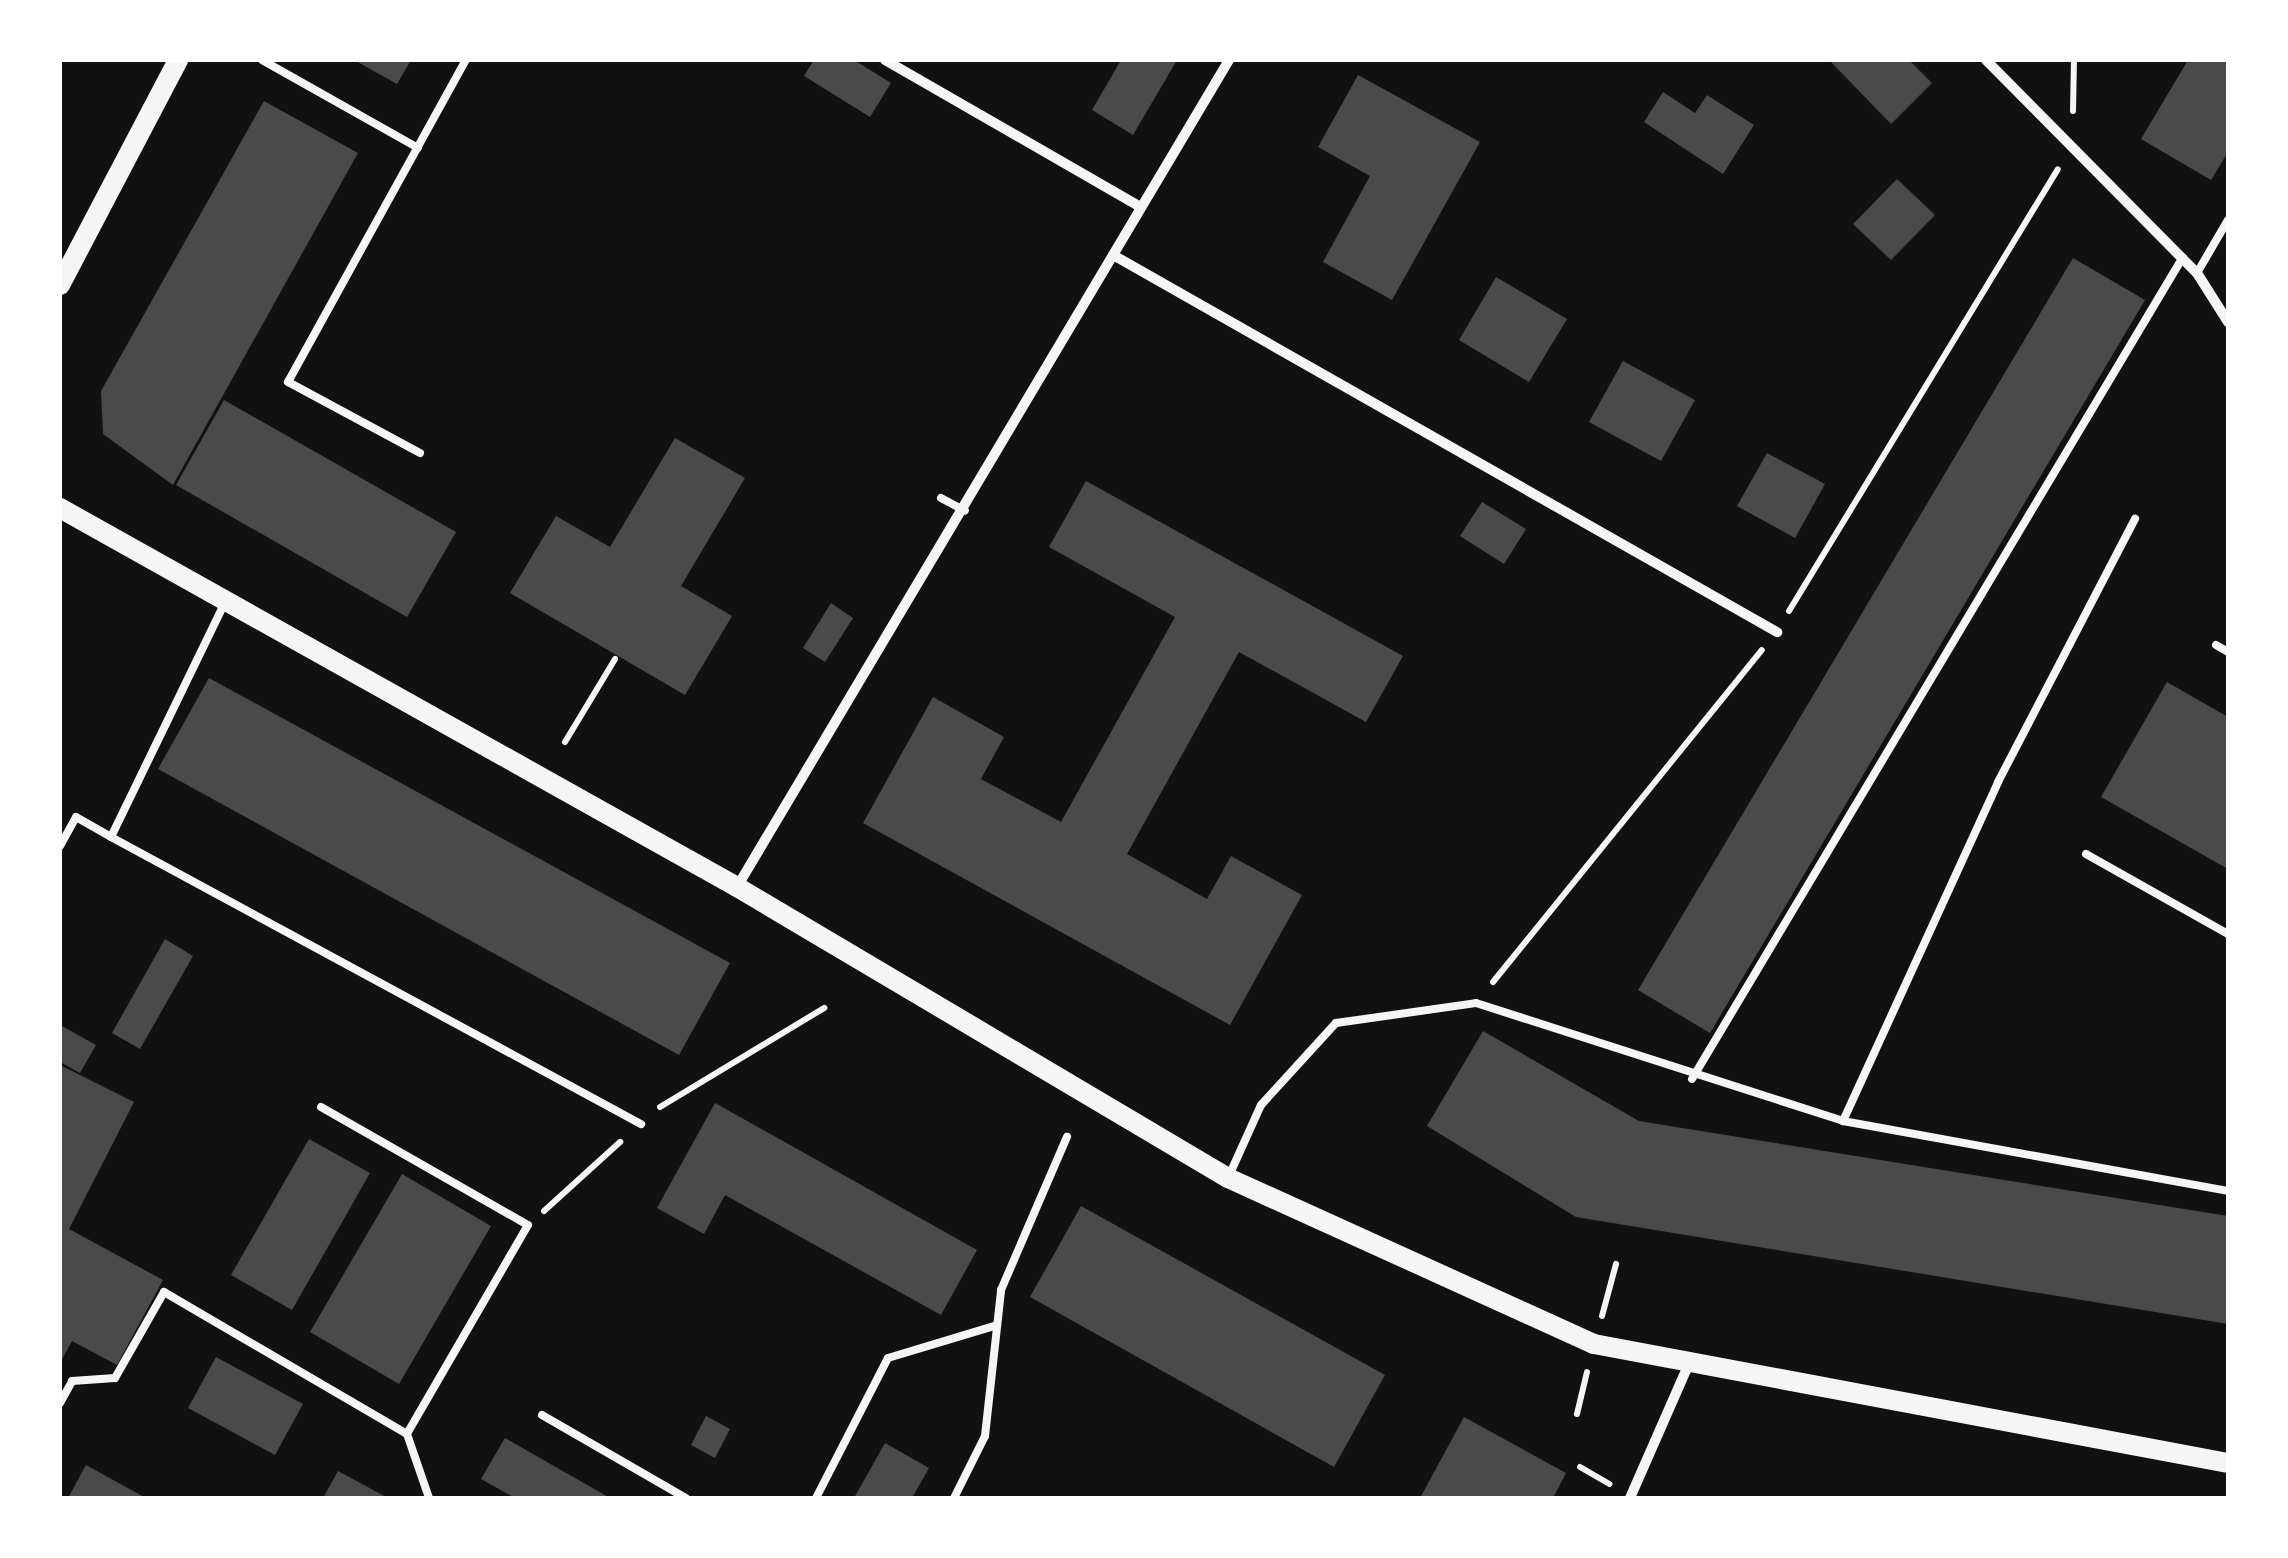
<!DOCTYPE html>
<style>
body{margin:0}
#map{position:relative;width:2288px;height:1558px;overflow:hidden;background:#111;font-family:"IBM Plex Serif",serif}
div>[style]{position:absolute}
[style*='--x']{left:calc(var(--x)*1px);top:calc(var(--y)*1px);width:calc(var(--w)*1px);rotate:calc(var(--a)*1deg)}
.building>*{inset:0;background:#4a4a4a}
.path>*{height:6px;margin:-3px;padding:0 3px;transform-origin:3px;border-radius:3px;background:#f5f5f5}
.service>*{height:8px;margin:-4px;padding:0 4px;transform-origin:4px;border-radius:4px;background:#f5f5f5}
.minor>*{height:10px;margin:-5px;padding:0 5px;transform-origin:5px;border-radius:5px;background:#f5f5f5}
.secondary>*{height:20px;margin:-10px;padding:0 10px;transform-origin:10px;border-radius:10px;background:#f5f5f5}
span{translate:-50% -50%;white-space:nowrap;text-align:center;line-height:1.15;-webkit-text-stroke:10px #fff;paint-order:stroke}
.frame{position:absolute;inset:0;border:62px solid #fff;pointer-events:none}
</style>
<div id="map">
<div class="building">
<i style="clip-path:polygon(354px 60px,411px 60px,397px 84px)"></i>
<i style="clip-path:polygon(814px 60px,854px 60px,891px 83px,870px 117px,804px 76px)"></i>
<i style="clip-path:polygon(1121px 60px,1177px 60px,1133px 135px,1092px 110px)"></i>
<i style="clip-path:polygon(1829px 60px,1909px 60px,1932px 83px,1891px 124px)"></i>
<i style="clip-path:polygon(2188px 60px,2228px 60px,2228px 152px,2211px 180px,2141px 139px)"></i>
<i style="clip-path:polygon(1358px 75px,1480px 142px,1392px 300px,1323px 262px,1370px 176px,1318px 147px)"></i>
<i style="clip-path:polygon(1663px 92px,1695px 113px,1707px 95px,1754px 125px,1723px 174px,1644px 122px)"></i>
<i style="clip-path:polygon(264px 101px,358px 153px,173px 485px,103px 434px,101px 391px)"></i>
<i style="clip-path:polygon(1897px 179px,1935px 215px,1891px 260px,1853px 224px)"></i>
<i style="clip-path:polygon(2073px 258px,2145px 300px,1710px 1033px,1638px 990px)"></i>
<i style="clip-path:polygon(1496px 277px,1567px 319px,1529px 382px,1459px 340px)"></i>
<i style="clip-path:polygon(1623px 361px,1695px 400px,1661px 461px,1589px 422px)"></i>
<i style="clip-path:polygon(224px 400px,456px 532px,407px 617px,176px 485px)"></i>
<i style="clip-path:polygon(675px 438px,745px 478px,681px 586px,732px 616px,685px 695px,510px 593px,556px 516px,610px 547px)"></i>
<i style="clip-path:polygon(1767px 453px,1825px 484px,1795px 538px,1737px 506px)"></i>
<i style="clip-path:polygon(1086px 481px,1403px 656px,1366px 722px,1239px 652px,1127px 854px,1207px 899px,1231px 856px,1302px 895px,1230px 1025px,863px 823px,933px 697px,1004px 737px,981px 779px,1061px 822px,1175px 617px,1049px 547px)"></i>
<i style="clip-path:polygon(1482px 502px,1526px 529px,1504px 564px,1460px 536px)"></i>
<i style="clip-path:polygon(831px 603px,853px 618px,825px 662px,803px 648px)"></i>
<i style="clip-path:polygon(209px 678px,730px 963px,679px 1055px,158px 769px)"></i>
<i style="clip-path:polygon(2167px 682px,2228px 717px,2228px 869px,2101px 797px)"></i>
<i style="clip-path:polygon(165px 939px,193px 956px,140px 1049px,112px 1033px)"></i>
<i style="clip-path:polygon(60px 1025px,96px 1045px,80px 1073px,60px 1062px)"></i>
<i style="clip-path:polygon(1483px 1031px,1639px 1121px,2228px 1216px,2228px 1324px,1576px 1217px,1427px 1126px)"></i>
<i style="clip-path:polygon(60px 1065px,134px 1102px,69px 1229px,163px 1280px,117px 1365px,72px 1341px,60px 1363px)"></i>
<i style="clip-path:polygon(715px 1103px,977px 1250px,941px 1315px,725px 1195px,704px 1234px,657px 1208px)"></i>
<i style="clip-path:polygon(309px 1139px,370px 1173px,292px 1310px,231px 1275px)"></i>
<i style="clip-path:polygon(402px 1174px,491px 1226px,399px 1384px,310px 1332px)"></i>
<i style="clip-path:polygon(1081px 1206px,1385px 1375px,1334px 1467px,1030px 1297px)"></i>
<i style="clip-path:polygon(216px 1357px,303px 1404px,275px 1455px,188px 1408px)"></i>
<i style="clip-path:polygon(706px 1416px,730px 1429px,715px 1458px,691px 1445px)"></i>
<i style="clip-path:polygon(1464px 1417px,1566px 1473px,1553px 1498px,1420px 1498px)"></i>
<i style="clip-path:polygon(505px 1438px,610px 1498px,515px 1498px,481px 1479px)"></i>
<i style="clip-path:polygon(885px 1443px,929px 1468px,912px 1498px,854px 1498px)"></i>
<i style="clip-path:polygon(86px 1465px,146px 1498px,68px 1498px)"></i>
<i style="clip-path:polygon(338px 1471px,388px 1498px,323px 1498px)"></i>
</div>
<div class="path">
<i style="--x:2073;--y:111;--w:51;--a:-88.9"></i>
<i style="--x:1789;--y:611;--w:517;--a:-58.68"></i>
<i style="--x:565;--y:742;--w:97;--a:-58.9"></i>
<i style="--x:1493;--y:982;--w:427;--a:-51"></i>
<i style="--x:660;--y:1107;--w:192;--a:-31.1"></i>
<i style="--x:544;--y:1211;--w:103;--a:-42.2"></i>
<i style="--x:1602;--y:1316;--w:54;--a:-74.9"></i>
<i style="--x:1577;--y:1414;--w:43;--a:-76.6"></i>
<i style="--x:1580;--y:1467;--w:34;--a:30"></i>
</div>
<div class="service">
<i style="--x:262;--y:60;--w:179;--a:29.4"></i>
<i style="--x:2197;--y:273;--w:61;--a:-59.7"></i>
<i style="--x:420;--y:453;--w:150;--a:-151.7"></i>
<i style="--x:288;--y:382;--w:368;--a:-61.1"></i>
<i style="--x:941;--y:498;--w:27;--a:28"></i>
<i style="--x:2216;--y:645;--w:14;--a:30"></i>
<i style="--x:111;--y:837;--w:603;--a:28.44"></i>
<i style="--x:60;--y:846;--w:33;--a:-61"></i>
<i style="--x:76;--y:817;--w:40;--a:29.7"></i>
<i style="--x:111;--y:837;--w:259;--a:-64.1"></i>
<i style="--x:2086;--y:854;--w:163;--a:29.4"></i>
<i style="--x:1692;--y:1079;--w:957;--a:-59.15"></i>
<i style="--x:321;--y:1107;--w:238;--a:29.7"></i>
<i style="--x:528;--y:1225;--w:241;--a:120.1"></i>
<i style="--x:1843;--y:1121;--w:373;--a:-65.4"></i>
<i style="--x:1998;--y:782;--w:297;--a:-62.5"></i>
<i style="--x:1228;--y:1178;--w:80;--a:-65.7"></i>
<i style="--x:1261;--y:1105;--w:111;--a:-47.6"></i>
<i style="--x:1336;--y:1023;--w:141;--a:-8.1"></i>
<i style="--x:1476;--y:1003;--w:386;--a:17.8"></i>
<i style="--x:1843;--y:1121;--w:391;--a:10.3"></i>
<i style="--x:60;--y:1403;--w:25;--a:-61"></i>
<i style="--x:72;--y:1381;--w:43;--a:-4"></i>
<i style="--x:115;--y:1378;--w:99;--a:-60.3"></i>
<i style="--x:164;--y:1292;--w:281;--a:30.3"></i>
<i style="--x:407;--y:1434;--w:68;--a:71"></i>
<i style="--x:542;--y:1415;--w:166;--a:30"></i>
<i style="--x:816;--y:1498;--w:157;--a:-62.8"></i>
<i style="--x:888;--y:1358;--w:114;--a:-16.8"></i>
<i style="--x:954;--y:1498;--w:69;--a:-63.4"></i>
<i style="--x:985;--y:1436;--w:147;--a:-83.7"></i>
<i style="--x:1001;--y:1290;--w:167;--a:-66.7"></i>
</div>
<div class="minor">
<i style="--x:885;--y:60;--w:295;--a:29.9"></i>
<i style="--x:1986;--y:60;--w:300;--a:45.3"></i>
<i style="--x:2197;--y:273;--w:58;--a:57.7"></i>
<i style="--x:1113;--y:255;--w:764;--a:29.59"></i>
<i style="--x:737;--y:887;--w:962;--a:-59.25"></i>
<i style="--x:1630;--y:1498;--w:152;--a:-66.3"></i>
</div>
<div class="secondary">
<i style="--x:60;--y:285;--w:254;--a:-62.3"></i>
<i style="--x:60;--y:508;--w:776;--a:29.24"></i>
<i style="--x:737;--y:887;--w:571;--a:30.65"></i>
<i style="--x:1228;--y:1178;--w:402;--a:24.4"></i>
<i style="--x:1594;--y:1344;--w:645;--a:10.63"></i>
</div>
<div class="frame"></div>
</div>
